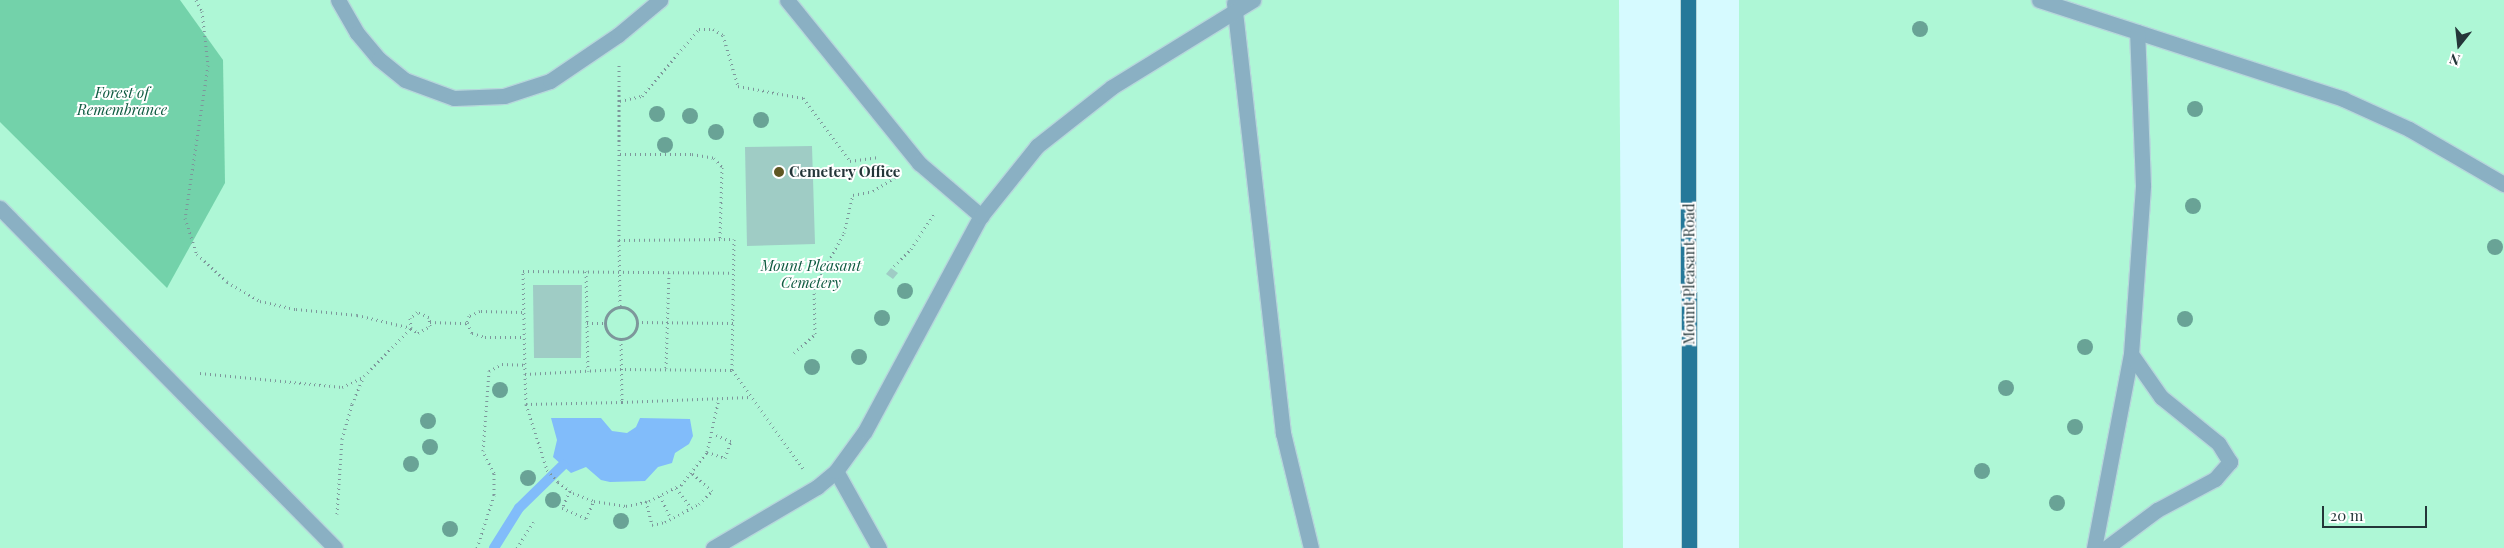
<!DOCTYPE html>
<style>
body{margin:0}
#map{position:relative;width:2504px;height:548px;overflow:hidden;background:#d6faff;font-family:"Playfair Display",serif}
div>[style]{position:absolute}
[style*='--x']{left:calc(var(--x)*1px);top:calc(var(--y)*1px);width:calc(var(--w)*1px);rotate:calc(var(--a)*1deg)}
.green>*{inset:0;background:#aef7d6}
.forest>*{inset:0;background:#73d2aa}
.water>*{inset:0;background:#81bcfa}
.stream>*{height:10px;margin:-5px;padding:0 5px;transform-origin:5px;border-radius:5px;background:#81bcfa}
.building>*{inset:0;background:#9fccc5}
.path>*{height:3px;margin-top:-1.5px;transform-origin:0;background:repeating-linear-gradient(90deg,#7d979b 0 1px,transparent 0 5px)}
.path>.ring{margin:-1.5px;padding:0;box-sizing:content-box;background:none;border:3px solid #7d979b;border-radius:50%}
.roads{filter:drop-shadow(1px 0 #b6d7db) drop-shadow(-1px 0 #b6d7db) drop-shadow(0 1px #b6d7db) drop-shadow(0 -1px #b6d7db)}
.minor>*{height:15px;margin:-7.5px;padding:0 7.5px;transform-origin:7.5px;border-radius:7.5px;background:#8ab0c3}
.major>*{height:15px;margin:-7.5px;padding:0 7.5px;transform-origin:7.5px;border-radius:7.5px;background:#257899}
.trees>*{width:16px;height:16px;margin:-8px;border-radius:50%;background:#69a396}
.dots>*{width:14px;height:14px;translate:-50% -50%;box-sizing:border-box;border:2px solid #fff;border-radius:50%}
span{translate:-50% -50%;white-space:nowrap;text-align:center;line-height:1.15;-webkit-text-stroke:4px #fff;paint-order:stroke}
.park-label{font-size:15px;color:#0f5b41;font-style:italic}
.poi-label{font-size:15px;color:#243639;font-weight:700}
.left{translate:0 -50%;text-align:left}
.street-label{font-size:15px;color:#243639}
.north{position:absolute;left:2434px;top:20px;width:50px;height:50px;-webkit-text-stroke:4px #fff;paint-order:stroke;rotate:196deg;font-size:14px;font-weight:700;line-height:20px;text-align:center;color:#243639}
.north::after{content:'';display:block;margin:auto;width:18px;height:22px;background:#243639;clip-path:polygon(50% 0,100% 100%,50% 72%,0 100%)}
.scale{position:absolute;left:2322px;top:506px;width:105px;height:22px;box-sizing:border-box;border:2px solid #243639;border-top:0;padding-left:6px;font-size:15px;line-height:18px;white-space:nowrap;color:#243639;-webkit-text-stroke:4px #fff;paint-order:stroke}
</style>
<div id="map">
<div class="green">
<i style="clip-path:polygon(0 0,1619px 0,1623px 548px,0 548px)"></i>
<i style="clip-path:polygon(1739px 0,2504px 0,2504px 548px,1739px 548px)"></i>
</div>
<div class="forest">
<i style="clip-path:polygon(0 0,180px 0,223px 60px,225px 183px,167px 288px,0 122px)"></i>
</div>
<div class="water">
<i style="clip-path:polygon(551px 418px,601px 418px,612px 431px,627px 433px,636px 427px,640px 418px,690px 419px,693px 436px,689px 444px,675px 453px,672px 463px,658px 467px,645px 481px,610px 482px,601px 480px,586px 467px,571px 473px,553px 457px,557px 440px)"></i>
</div>
<div class="stream">
<i style="--x:494;--y:548;--w:47;--a:-58"></i>
<i style="--x:519;--y:508;--w:62;--a:-44.3"></i>
</div>
<div class="building">
<i style="clip-path:polygon(812px 146px,815px 244px,747px 246px,745px 147px)"></i>
<i style="clip-path:polygon(891px 268px,898px 273px,893px 279px,886px 274px)"></i>
<i style="clip-path:polygon(533px 285px,582px 285px,581px 358px,534px 358px)"></i>
</div>
<div class="path">
<i style="--x:196;--y:0;--w:13;--a:61"></i>
<i style="--x:202;--y:11;--w:54;--a:83.7"></i>
<i style="--x:208;--y:65;--w:155;--a:98.5"></i>
<i style="--x:185;--y:218;--w:38;--a:72"></i>
<i style="--x:197;--y:254;--w:41;--a:43"></i>
<i style="--x:227;--y:282;--w:38;--a:30"></i>
<i style="--x:260;--y:301;--w:37;--a:13"></i>
<i style="--x:296;--y:309;--w:61;--a:5.6"></i>
<i style="--x:357;--y:315;--w:56;--a:13.5"></i>
<i style="--x:411;--y:328;--w:9;--a:36"></i>
<i style="--x:418;--y:333;--w:14;--a:-30"></i>
<i style="--x:430;--y:326;--w:9;--a:-96"></i>
<i style="--x:429;--y:317;--w:13;--a:-157"></i>
<i style="--x:417;--y:312;--w:9;--a:139"></i>
<i style="--x:410;--y:318;--w:10;--a:84"></i>
<i style="--x:619;--y:65;--w:175;--a:90"></i>
<i style="--x:619;--y:240;--w:115;--a:-0.5"></i>
<i style="--x:734;--y:239;--w:131;--a:90.9"></i>
<i style="--x:732;--y:370;--w:121;--a:54.1"></i>
<i style="--x:620;--y:101;--w:23;--a:-13"></i>
<i style="--x:642;--y:96;--w:88;--a:-49.6"></i>
<i style="--x:699;--y:29;--w:14;--a:0"></i>
<i style="--x:713;--y:29;--w:12;--a:31"></i>
<i style="--x:723;--y:35;--w:53;--a:73.6"></i>
<i style="--x:738;--y:86;--w:66;--a:10.5"></i>
<i style="--x:803;--y:98;--w:79;--a:53.3"></i>
<i style="--x:850;--y:161;--w:29;--a:-8"></i>
<i style="--x:620;--y:154;--w:72;--a:0"></i>
<i style="--x:692;--y:154;--w:22;--a:10"></i>
<i style="--x:714;--y:158;--w:12;--a:48"></i>
<i style="--x:722;--y:167;--w:72;--a:91.6"></i>
<i style="--x:619;--y:240;--w:67;--a:89.1"></i>
<i style="--x:894;--y:266;--w:24;--a:-45"></i>
<i style="--x:911;--y:249;--w:44;--a:-57"></i>
<i style="--x:586;--y:271;--w:100;--a:88.9"></i>
<i class="ring" style="left:605px;top:307px;width:29px;height:29px"></i>
<i style="--x:522;--y:312;--w:42;--a:-178.6"></i>
<i style="--x:480;--y:311;--w:12;--a:156"></i>
<i style="--x:469;--y:316;--w:7;--a:106"></i>
<i style="--x:467;--y:323;--w:11;--a:63"></i>
<i style="--x:472;--y:333;--w:14;--a:17"></i>
<i style="--x:485;--y:337;--w:38;--a:0"></i>
<i style="--x:430;--y:322;--w:37;--a:2"></i>
<i style="--x:637;--y:322;--w:97;--a:0.6"></i>
<i style="--x:587;--y:323;--w:17;--a:0"></i>
<i style="--x:621;--y:339;--w:63;--a:89.1"></i>
<i style="--x:622;--y:402;--w:128;--a:-2.2"></i>
<i style="--x:794;--y:353;--w:28;--a:-42"></i>
<i style="--x:815;--y:334;--w:46;--a:-91.2"></i>
<i style="--x:814;--y:288;--w:63;--a:-61.4"></i>
<i style="--x:844;--y:233;--w:39;--a:-77"></i>
<i style="--x:853;--y:195;--w:20;--a:-11"></i>
<i style="--x:873;--y:191;--w:28;--a:-32"></i>
<i style="--x:666;--y:368;--w:95;--a:-88.2"></i>
<i style="--x:200;--y:373;--w:143;--a:5.6"></i>
<i style="--x:342;--y:387;--w:23;--a:-25"></i>
<i style="--x:525;--y:374;--w:103;--a:-91.1"></i>
<i style="--x:523;--y:271;--w:210;--a:0.5"></i>
<i style="--x:622;--y:402;--w:96;--a:178.8"></i>
<i style="--x:526;--y:404;--w:69;--a:72.3"></i>
<i style="--x:547;--y:470;--w:16;--a:47"></i>
<i style="--x:558;--y:482;--w:19;--a:36"></i>
<i style="--x:573;--y:493;--w:22;--a:21"></i>
<i style="--x:594;--y:501;--w:32;--a:9"></i>
<i style="--x:626;--y:506;--w:24;--a:-12"></i>
<i style="--x:649;--y:501;--w:36;--a:-27"></i>
<i style="--x:681;--y:485;--w:42;--a:-51.8"></i>
<i style="--x:707;--y:452;--w:55;--a:-77.5"></i>
<i style="--x:526;--y:404;--w:30;--a:-92"></i>
<i style="--x:525;--y:374;--w:95;--a:-3"></i>
<i style="--x:620;--y:369;--w:112;--a:0.5"></i>
<i style="--x:707;--y:452;--w:19;--a:18"></i>
<i style="--x:725;--y:458;--w:18;--a:-71"></i>
<i style="--x:731;--y:441;--w:19;--a:-159"></i>
<i style="--x:676;--y:488;--w:25;--a:53"></i>
<i style="--x:570;--y:491;--w:19;--a:115"></i>
<i style="--x:562;--y:508;--w:26;--a:23"></i>
<i style="--x:586;--y:518;--w:19;--a:-65"></i>
<i style="--x:660;--y:496;--w:25;--a:64"></i>
<i style="--x:646;--y:501;--w:25;--a:76"></i>
<i style="--x:652;--y:525;--w:13;--a:-13"></i>
<i style="--x:665;--y:522;--w:38;--a:-28"></i>
<i style="--x:699;--y:504;--w:18;--a:-45"></i>
<i style="--x:712;--y:491;--w:28;--a:-138"></i>
<i style="--x:337;--y:514;--w:75;--a:-86.2"></i>
<i style="--x:342;--y:439;--w:36;--a:-74"></i>
<i style="--x:352;--y:404;--w:30;--a:-67"></i>
<i style="--x:364;--y:376;--w:67;--a:-45.6"></i>
<i style="--x:477;--y:548;--w:56;--a:-72.2"></i>
<i style="--x:494;--y:495;--w:22;--a:-90"></i>
<i style="--x:494;--y:473;--w:25;--a:-117"></i>
<i style="--x:483;--y:451;--w:80;--a:-85.7"></i>
<i style="--x:489;--y:371;--w:15;--a:-28"></i>
<i style="--x:502;--y:364;--w:23;--a:2"></i>
<i style="--x:517;--y:548;--w:31;--a:-58"></i>
</div>
<div class="roads">
<div class="minor">
<i style="--x:338;--y:0;--w:38;--a:60"></i>
<i style="--x:357;--y:33;--w:34;--a:50"></i>
<i style="--x:379;--y:59;--w:33;--a:39"></i>
<i style="--x:405;--y:80;--w:52;--a:20.2"></i>
<i style="--x:454;--y:98;--w:50;--a:-2.3"></i>
<i style="--x:504;--y:96;--w:48;--a:-18.1"></i>
<i style="--x:550;--y:81;--w:82;--a:-34.1"></i>
<i style="--x:618;--y:35;--w:55;--a:-39.8"></i>
<i style="--x:787;--y:0;--w:210;--a:51"></i>
<i style="--x:919;--y:163;--w:82;--a:40.5"></i>
<i style="--x:2039;--y:0;--w:320;--a:18"></i>
<i style="--x:2343;--y:99;--w:72;--a:24.4"></i>
<i style="--x:2409;--y:129;--w:110;--a:30.1"></i>
<i style="--x:1234;--y:3;--w:433;--a:83.5"></i>
<i style="--x:1283;--y:433;--w:118;--a:76.3"></i>
<i style="--x:0;--y:208;--w:477;--a:45.4"></i>
<i style="--x:836;--y:471;--w:88;--a:60.8"></i>
<i style="--x:713;--y:548;--w:121;--a:-30.4"></i>
<i style="--x:817;--y:487;--w:25;--a:-40"></i>
<i style="--x:836;--y:471;--w:49;--a:-54.1"></i>
<i style="--x:865;--y:431;--w:244;--a:-61.7"></i>
<i style="--x:981;--y:216;--w:90;--a:-51.3"></i>
<i style="--x:1037;--y:146;--w:95;--a:-38.2"></i>
<i style="--x:1112;--y:87;--w:166;--a:-31.7"></i>
<i style="--x:2094;--y:548;--w:197;--a:-79.2"></i>
<i style="--x:2131;--y:354;--w:169;--a:-85.9"></i>
<i style="--x:2143;--y:185;--w:153;--a:-92.2"></i>
<i style="--x:2106;--y:548;--w:64;--a:-36.7"></i>
<i style="--x:2157;--y:510;--w:66;--a:-28.1"></i>
<i style="--x:2215;--y:479;--w:23;--a:-49"></i>
<i style="--x:2230;--y:462;--w:22;--a:-122"></i>
<i style="--x:2218;--y:443;--w:73;--a:-141.1"></i>
<i style="--x:2161;--y:397;--w:52;--a:-124.9"></i>
</div>
<div class="major">
<i style="--x:1688;--y:0;--w:548;--a:89.9"></i>
</div>
</div>
<div class="trees">
<i style="left:1920px;top:29px"></i>
<i style="left:2195px;top:109px"></i>
<i style="left:657px;top:114px"></i>
<i style="left:690px;top:116px"></i>
<i style="left:761px;top:120px"></i>
<i style="left:716px;top:132px"></i>
<i style="left:665px;top:145px"></i>
<i style="left:2193px;top:206px"></i>
<i style="left:2495px;top:247px"></i>
<i style="left:905px;top:291px"></i>
<i style="left:882px;top:318px"></i>
<i style="left:2185px;top:319px"></i>
<i style="left:2085px;top:347px"></i>
<i style="left:859px;top:357px"></i>
<i style="left:812px;top:367px"></i>
<i style="left:2006px;top:388px"></i>
<i style="left:500px;top:390px"></i>
<i style="left:428px;top:421px"></i>
<i style="left:2075px;top:427px"></i>
<i style="left:430px;top:447px"></i>
<i style="left:411px;top:464px"></i>
<i style="left:1982px;top:471px"></i>
<i style="left:528px;top:478px"></i>
<i style="left:553px;top:500px"></i>
<i style="left:2057px;top:503px"></i>
<i style="left:621px;top:521px"></i>
<i style="left:450px;top:529px"></i>
</div>
<div class="dots">
<i style="left:779px;top:172px;background:#5f5723"></i>
</div>
<div class="park-label">
<span style="left:122px;top:101px">Forest of<br>Remembrance</span>
<span style="left:811px;top:274px">Mount Pleasant<br>Cemetery</span>
</div>
<div class="poi-label">
<span class="left" style="left:789px;top:172px">Cemetery Office</span>
</div>
<div class="street-label">
<span style="left:1689px;top:274px;rotate:-90deg">Mount Pleasant Road</span>
</div>
<div class="north">N</div>
<div class="scale">20 m</div>
</div>
